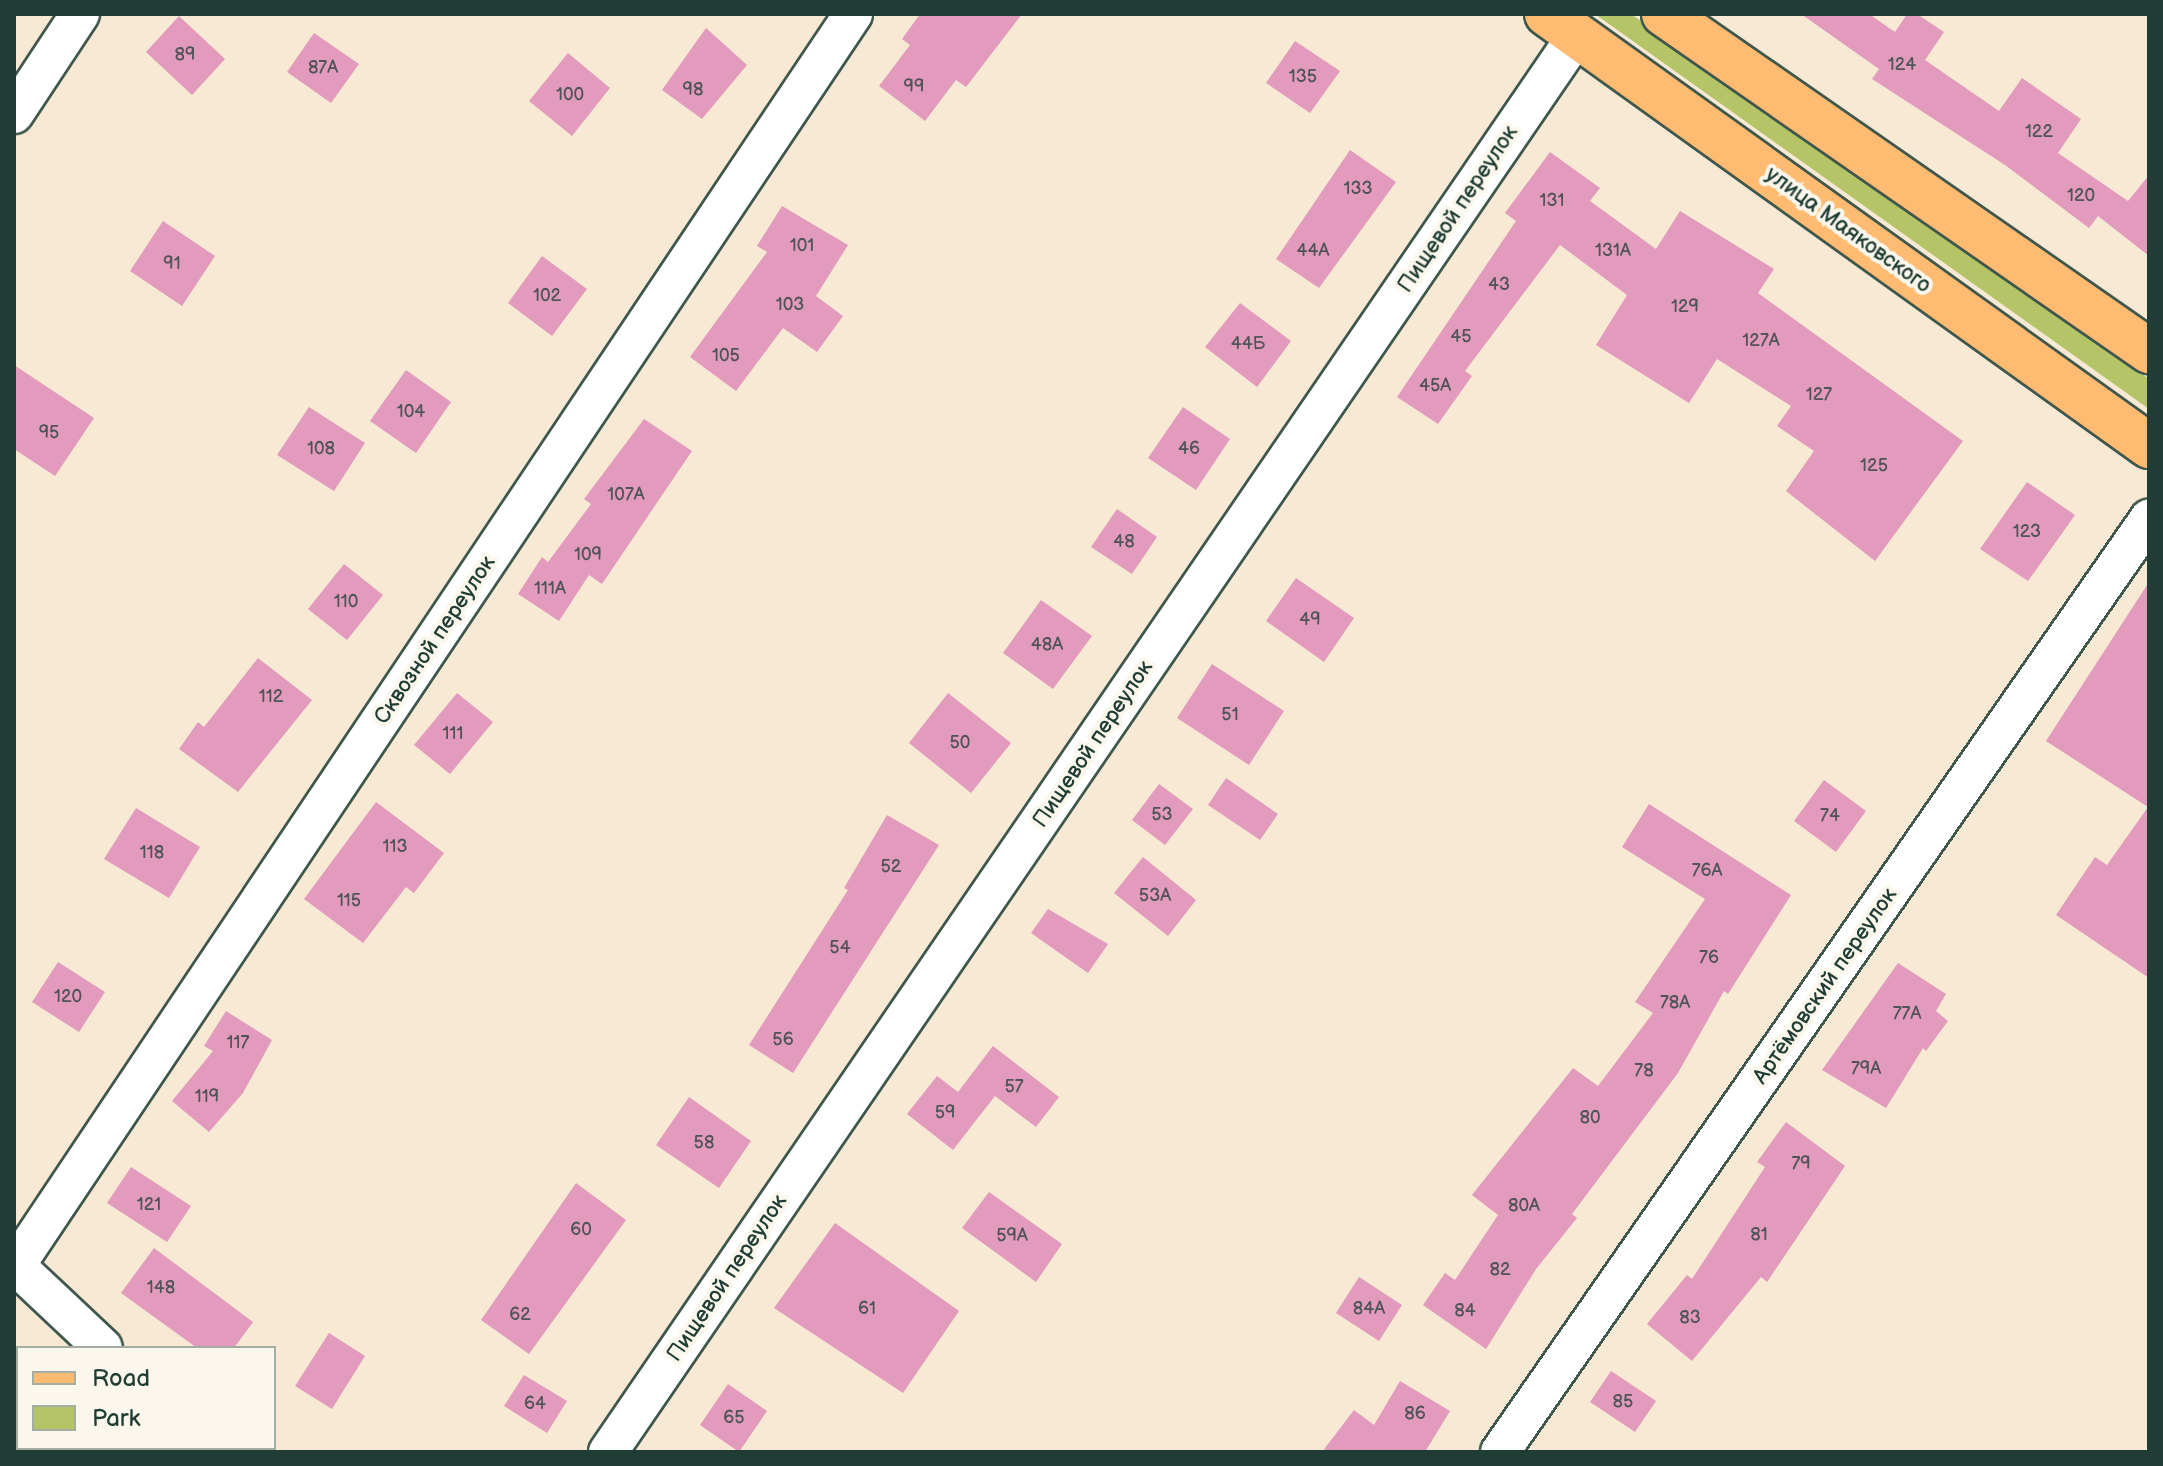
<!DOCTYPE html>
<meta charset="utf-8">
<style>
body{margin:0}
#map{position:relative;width:2163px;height:1466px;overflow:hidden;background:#f7e9d4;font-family:"Balsamiq Sans",sans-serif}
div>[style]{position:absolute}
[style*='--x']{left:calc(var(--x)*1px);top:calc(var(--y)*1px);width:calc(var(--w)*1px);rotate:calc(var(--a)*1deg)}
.green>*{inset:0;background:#b4c467}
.building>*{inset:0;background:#e29abd}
.roads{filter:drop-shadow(2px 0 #3f574c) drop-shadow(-2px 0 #3f574c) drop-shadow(0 2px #3f574c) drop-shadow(0 -2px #3f574c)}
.street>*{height:38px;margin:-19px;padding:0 19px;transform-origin:19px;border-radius:19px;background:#fff}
.primary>*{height:44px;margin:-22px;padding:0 22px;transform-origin:22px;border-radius:22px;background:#febb71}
span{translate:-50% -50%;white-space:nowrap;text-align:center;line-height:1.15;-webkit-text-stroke:8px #fbf7ec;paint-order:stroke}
.number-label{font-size:18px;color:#505456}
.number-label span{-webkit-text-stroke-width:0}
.street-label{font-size:22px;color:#1f3d34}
.frame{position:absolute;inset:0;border:16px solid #1f3d34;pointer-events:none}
.legend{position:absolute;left:16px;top:1346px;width:260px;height:104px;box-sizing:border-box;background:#fbf7ec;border:2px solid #a3ada2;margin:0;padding:10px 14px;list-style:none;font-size:24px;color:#1f3d34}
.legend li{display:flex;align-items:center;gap:16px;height:40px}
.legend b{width:40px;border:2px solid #a3ada2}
</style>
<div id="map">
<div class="green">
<i style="clip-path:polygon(1595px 14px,1631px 14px,2149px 379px,2149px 409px)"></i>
</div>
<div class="building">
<i style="clip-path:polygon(920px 14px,1022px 14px,966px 87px,956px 80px,925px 121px,879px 86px,910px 45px,902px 39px)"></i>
<i style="clip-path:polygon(1801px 14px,1869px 14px,1895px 32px,1907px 14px,1917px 14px,1944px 32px,1925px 60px,1999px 111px,2022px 78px,2081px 119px,2058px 153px,2128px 201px,2149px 175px,2149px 256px,2098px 216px,2089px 228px,2005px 165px,1872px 79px,1879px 69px)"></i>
<i style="clip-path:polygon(179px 16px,225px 59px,192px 95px,146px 52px)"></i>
<i style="clip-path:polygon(706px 28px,747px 65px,702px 119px,662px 90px)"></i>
<i style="clip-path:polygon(314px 33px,359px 64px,331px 103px,287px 72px)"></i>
<i style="clip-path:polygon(1295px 41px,1340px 71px,1310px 113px,1266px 83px)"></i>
<i style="clip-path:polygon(568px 53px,610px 88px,572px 136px,529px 101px)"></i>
<i style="clip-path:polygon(1350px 150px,1396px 182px,1319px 288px,1276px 259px)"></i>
<i style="clip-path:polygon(1550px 152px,1600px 188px,1590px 201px,1656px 249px,1680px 211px,1774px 269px,1758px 293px,1963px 441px,1875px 561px,1786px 491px,1814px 451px,1777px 426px,1791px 406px,1717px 359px,1689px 403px,1596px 345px,1627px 295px,1560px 245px,1465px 371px,1472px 376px,1438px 424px,1397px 397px,1516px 221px,1505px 213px)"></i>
<i style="clip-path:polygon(782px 206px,848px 245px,816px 296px,843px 316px,817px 352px,783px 328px,736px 391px,690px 357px,767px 252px,757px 246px)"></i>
<i style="clip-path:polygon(163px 221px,215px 256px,182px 306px,130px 271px)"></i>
<i style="clip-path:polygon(542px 256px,587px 289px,552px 336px,508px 303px)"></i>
<i style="clip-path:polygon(1240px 303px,1291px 341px,1257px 387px,1205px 347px)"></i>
<i style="clip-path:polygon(14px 365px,94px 418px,55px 476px,14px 449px)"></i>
<i style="clip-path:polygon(406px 370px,451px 402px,416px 453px,370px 421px)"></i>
<i style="clip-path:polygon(309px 407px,365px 443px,334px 491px,277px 455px)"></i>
<i style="clip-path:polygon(1183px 407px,1230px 439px,1196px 490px,1148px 458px)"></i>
<i style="clip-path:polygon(644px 419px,692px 451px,602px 584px,589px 575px,559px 621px,518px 594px,542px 557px,548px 562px,591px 504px,584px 499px)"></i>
<i style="clip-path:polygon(2027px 482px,2075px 515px,2028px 581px,1980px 549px)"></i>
<i style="clip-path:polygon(1117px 509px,1157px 537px,1132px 574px,1091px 547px)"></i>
<i style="clip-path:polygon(344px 564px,383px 595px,347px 640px,308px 609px)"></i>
<i style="clip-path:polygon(1296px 578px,1354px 618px,1324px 662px,1266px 621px)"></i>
<i style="clip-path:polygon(2149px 582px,2149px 978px,2056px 915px,2095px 857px,2107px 865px,2148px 807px,2046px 741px)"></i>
<i style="clip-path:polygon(1041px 600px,1092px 636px,1053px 689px,1003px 653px)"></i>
<i style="clip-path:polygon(258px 658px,312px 700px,238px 792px,179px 749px,198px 722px,204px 727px)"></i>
<i style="clip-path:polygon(1212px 664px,1284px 711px,1249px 765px,1177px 718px)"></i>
<i style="clip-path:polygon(457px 693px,493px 722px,450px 774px,414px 745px)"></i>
<i style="clip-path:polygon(948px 693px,1011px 743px,971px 793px,909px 743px)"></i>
<i style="clip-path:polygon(1226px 778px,1278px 814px,1260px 840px,1208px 805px)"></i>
<i style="clip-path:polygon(1824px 780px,1866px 811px,1836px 852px,1794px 821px)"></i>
<i style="clip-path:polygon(1159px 784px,1193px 809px,1165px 845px,1132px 820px)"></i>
<i style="clip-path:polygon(376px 802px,444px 853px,414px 893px,406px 887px,363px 943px,304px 899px)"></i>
<i style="clip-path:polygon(1649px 804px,1791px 895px,1728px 994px,1724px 991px,1678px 1073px,1572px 1214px,1577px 1218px,1536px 1269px,1486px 1349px,1423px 1305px,1445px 1273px,1455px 1280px,1498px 1215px,1472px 1195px,1573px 1068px,1598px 1086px,1653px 1013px,1635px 1002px,1705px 899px,1622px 847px)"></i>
<i style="clip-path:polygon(136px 808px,200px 847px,169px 898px,104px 859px)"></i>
<i style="clip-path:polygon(887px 815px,939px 845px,793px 1073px,749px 1045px,848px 890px,844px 888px)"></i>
<i style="clip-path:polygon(1143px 857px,1196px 900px,1168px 936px,1114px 893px)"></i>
<i style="clip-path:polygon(1048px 909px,1108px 944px,1088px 973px,1031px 933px)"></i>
<i style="clip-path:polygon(58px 962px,105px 992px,79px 1032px,32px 1002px)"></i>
<i style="clip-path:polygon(1898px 963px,1946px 994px,1936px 1011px,1948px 1021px,1926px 1051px,1923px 1048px,1886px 1108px,1822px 1070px)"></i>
<i style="clip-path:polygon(226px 1011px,272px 1040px,243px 1093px,209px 1132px,172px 1101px,213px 1051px,204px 1046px)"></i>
<i style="clip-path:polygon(993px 1046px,1059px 1097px,1036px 1127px,995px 1096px,953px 1150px,907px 1114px,937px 1076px,958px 1092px)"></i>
<i style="clip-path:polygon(689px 1097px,751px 1141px,719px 1188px,656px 1145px)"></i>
<i style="clip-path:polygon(1786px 1122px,1845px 1166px,1767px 1282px,1761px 1277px,1692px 1361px,1647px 1324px,1687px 1275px,1692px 1279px,1765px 1167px,1757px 1162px)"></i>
<i style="clip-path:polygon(131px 1167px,191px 1206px,167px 1242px,107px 1203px)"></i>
<i style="clip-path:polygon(576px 1183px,626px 1220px,529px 1354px,481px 1320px)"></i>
<i style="clip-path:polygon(989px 1192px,1062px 1244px,1036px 1282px,962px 1228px)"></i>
<i style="clip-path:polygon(835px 1223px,959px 1311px,903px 1393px,774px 1308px)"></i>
<i style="clip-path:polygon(154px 1248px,253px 1322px,234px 1348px,197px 1348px,121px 1293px)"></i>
<i style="clip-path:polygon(1359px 1277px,1402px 1305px,1379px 1341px,1336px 1313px)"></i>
<i style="clip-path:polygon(329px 1333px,365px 1356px,332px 1409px,295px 1386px)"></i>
<i style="clip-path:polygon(1611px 1371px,1656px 1401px,1635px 1432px,1590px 1402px)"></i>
<i style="clip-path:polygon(524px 1375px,567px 1401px,547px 1433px,504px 1406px)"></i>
<i style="clip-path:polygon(1400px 1381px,1450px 1411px,1425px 1452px,1322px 1452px,1354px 1410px,1374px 1425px)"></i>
<i style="clip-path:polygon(728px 1384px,767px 1411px,739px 1452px,700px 1425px)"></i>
</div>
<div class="roads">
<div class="street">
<i style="--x:14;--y:114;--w:120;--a:-56.6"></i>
<i style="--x:14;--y:1264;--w:122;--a:43.3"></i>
<i style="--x:16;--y:1265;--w:1505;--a:-56.21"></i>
<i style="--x:209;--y:1448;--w:8;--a:30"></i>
<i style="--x:608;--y:1452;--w:1717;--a:-55.63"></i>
<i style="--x:1500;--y:1452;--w:1137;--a:-55.18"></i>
</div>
<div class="primary">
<i style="--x:1547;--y:14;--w:741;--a:35.66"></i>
<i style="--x:1664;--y:14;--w:591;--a:34.79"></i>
</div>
</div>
<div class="number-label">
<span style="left:185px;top:55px">89</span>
<span style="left:1902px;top:65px">124</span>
<span style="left:323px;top:68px">87А</span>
<span style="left:1303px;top:77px">135</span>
<span style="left:914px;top:87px">99</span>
<span style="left:693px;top:90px">98</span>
<span style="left:570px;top:95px">100</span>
<span style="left:2039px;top:132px">122</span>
<span style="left:1358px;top:189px">133</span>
<span style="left:2081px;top:196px">120</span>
<span style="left:1552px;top:201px">131</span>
<span style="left:802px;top:246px">101</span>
<span style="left:1313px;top:251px">44А</span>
<span style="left:1613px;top:251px">131А</span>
<span style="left:172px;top:264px">91</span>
<span style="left:1499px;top:285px">43</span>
<span style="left:547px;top:296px">102</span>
<span style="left:790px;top:305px">103</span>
<span style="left:1685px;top:307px">129</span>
<span style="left:1461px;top:337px">45</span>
<span style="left:1761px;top:341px">127А</span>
<span style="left:1248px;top:344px">44Б</span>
<span style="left:726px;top:356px">105</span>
<span style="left:1435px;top:386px">45А</span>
<span style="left:1819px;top:395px">127</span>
<span style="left:411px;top:412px">104</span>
<span style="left:49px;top:433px">95</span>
<span style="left:321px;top:449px">108</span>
<span style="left:1189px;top:449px">46</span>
<span style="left:1874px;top:466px">125</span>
<span style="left:626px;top:495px">107А</span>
<span style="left:2027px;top:532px">123</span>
<span style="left:1124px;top:542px">48</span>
<span style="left:588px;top:555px">109</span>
<span style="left:550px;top:589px">111А</span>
<span style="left:346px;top:602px">110</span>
<span style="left:1310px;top:620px">49</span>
<span style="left:1047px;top:645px">48А</span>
<span style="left:271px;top:697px">112</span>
<span style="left:1230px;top:715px">51</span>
<span style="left:453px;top:734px">111</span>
<span style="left:960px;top:743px">50</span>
<span style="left:1162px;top:815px">53</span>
<span style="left:1830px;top:816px">74</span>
<span style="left:395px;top:847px">113</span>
<span style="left:152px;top:853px">118</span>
<span style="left:891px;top:867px">52</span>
<span style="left:1707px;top:871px">76А</span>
<span style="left:1155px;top:896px">53А</span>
<span style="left:349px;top:901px">115</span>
<span style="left:840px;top:948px">54</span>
<span style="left:1709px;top:958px">76</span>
<span style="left:68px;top:997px">120</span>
<span style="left:1675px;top:1003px">78А</span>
<span style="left:1907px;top:1014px">77А</span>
<span style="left:783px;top:1040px">56</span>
<span style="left:238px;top:1043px">117</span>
<span style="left:1866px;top:1069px">79А</span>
<span style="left:1644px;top:1071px">78</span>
<span style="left:1014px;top:1087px">57</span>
<span style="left:207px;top:1097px">119</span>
<span style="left:945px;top:1113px">59</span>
<span style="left:1590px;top:1118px">80</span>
<span style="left:704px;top:1143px">58</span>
<span style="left:1801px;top:1164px">79</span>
<span style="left:149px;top:1205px">121</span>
<span style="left:1524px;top:1206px">80А</span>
<span style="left:581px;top:1230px">60</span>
<span style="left:1759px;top:1235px">81</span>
<span style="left:1012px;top:1236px">59А</span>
<span style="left:1500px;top:1270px">82</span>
<span style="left:161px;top:1288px">148</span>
<span style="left:867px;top:1309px">61</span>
<span style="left:1369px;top:1309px">84А</span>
<span style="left:1465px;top:1311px">84</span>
<span style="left:520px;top:1315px">62</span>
<span style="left:1690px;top:1318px">83</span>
<span style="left:1623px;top:1402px">85</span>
<span style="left:535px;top:1404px">64</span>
<span style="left:1415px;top:1414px">86</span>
<span style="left:734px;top:1418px">65</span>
</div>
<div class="street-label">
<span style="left:1458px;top:209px;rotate:-56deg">Пищевой переулок</span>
<span style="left:1848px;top:230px;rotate:36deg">улица Маяковского</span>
<span style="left:435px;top:640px;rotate:-56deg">Сквозной переулок</span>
<span style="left:1093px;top:744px;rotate:-56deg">Пищевой переулок</span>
<span style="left:1825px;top:986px;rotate:-55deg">Артёмовский переулок</span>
<span style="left:727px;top:1278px;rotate:-56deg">Пищевой переулок</span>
</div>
<div class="frame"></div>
<ul class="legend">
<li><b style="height:10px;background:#febb71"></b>Road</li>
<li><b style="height:22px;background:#b4c467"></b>Park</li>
</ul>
</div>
